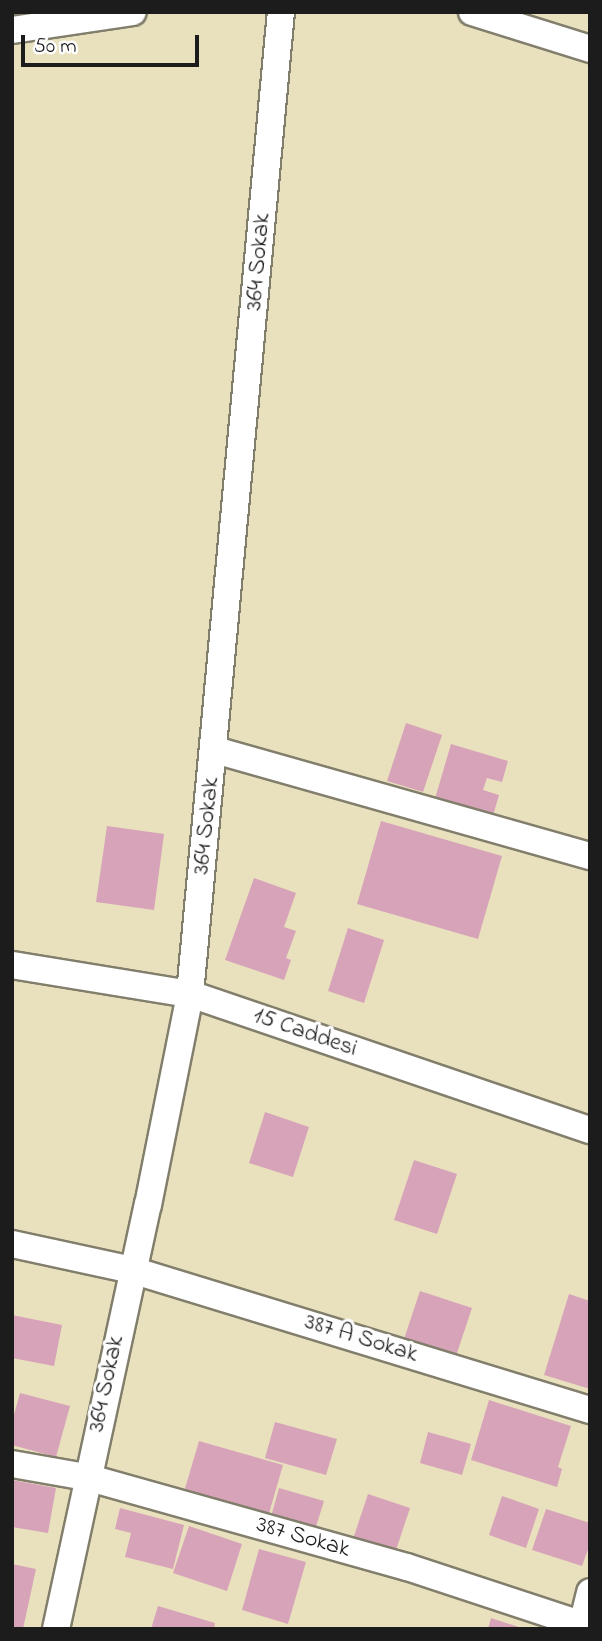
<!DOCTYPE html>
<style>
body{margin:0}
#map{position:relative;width:602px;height:1641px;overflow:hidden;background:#e9e1bd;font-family:"Indie Flower",sans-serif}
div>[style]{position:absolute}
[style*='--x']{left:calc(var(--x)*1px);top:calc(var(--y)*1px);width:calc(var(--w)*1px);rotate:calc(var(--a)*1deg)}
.building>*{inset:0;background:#d7a3b9}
.roads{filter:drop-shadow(2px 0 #827e6c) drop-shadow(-2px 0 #827e6c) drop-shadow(0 2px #827e6c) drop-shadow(0 -2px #827e6c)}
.minor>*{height:26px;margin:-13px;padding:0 13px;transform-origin:13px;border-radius:13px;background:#fff}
span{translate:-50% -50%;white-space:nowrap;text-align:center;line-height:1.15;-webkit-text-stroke:6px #fff;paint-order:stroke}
.street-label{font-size:24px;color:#1c1c1c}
.frame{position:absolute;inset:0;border:14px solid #1c1c1c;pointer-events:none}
.scale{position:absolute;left:21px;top:35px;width:178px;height:32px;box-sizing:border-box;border:4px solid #1c1c1c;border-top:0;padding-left:9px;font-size:21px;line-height:24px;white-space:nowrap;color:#1c1c1c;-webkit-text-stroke:5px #fff;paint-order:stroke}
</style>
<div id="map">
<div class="building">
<i style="clip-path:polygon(406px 723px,442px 735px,423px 792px,387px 781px)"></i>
<i style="clip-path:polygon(451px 744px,508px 761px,502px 782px,487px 778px,483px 790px,499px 795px,492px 819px,434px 802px)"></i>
<i style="clip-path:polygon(381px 821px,502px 856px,478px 939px,357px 904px)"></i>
<i style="clip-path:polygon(107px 826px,164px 834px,154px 910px,96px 902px)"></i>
<i style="clip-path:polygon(254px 878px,296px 893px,284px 927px,296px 931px,286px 958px,291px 960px,284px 980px,225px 960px)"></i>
<i style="clip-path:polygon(348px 928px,384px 940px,364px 1003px,328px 991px)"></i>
<i style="clip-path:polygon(265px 1112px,309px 1127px,293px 1177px,249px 1163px)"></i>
<i style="clip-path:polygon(414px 1160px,457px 1174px,437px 1234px,394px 1220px)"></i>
<i style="clip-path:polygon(420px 1291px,472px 1308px,455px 1359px,403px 1342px)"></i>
<i style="clip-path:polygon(569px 1294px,590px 1301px,590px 1389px,544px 1375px)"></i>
<i style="clip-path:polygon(12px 1315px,62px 1325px,54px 1366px,12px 1358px)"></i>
<i style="clip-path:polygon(20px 1393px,70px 1406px,56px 1457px,12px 1445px,12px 1422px)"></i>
<i style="clip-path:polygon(489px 1400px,571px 1426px,558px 1467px,562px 1469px,557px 1487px,471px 1460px)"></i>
<i style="clip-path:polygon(275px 1422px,337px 1439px,326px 1475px,265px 1458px)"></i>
<i style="clip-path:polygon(428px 1432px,471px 1444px,462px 1475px,420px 1463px)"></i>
<i style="clip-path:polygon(199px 1441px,283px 1465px,268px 1517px,184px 1492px)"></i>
<i style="clip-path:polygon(12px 1480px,56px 1488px,48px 1533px,12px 1527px)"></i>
<i style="clip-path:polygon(279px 1488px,324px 1501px,314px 1533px,270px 1520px)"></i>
<i style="clip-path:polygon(368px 1494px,410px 1508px,395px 1553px,353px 1539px)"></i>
<i style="clip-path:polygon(502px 1496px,539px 1509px,526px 1548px,489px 1535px)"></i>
<i style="clip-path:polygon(120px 1508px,184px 1525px,173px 1569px,125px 1557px,131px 1533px,115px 1529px)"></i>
<i style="clip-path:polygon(546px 1509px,590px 1523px,590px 1544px,582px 1566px,532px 1550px)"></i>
<i style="clip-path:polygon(189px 1526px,242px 1544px,227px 1591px,173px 1573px)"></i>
<i style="clip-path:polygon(259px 1549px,306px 1562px,288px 1624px,242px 1610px)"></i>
<i style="clip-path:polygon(12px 1564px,36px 1569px,23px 1629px,12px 1629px)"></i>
<i style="clip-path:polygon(158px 1606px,215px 1623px,214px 1629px,151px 1629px)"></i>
<i style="clip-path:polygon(491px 1618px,522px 1628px,522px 1629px,488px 1629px)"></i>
</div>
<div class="roads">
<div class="minor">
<i style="--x:472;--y:12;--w:124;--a:17.4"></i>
<i style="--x:12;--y:30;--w:122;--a:-8.5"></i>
<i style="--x:215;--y:750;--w:390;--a:15.8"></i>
<i style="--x:12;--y:965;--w:180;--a:9.3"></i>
<i style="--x:190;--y:994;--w:422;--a:18.8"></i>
<i style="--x:12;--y:1244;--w:123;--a:12.2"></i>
<i style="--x:132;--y:1270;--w:479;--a:17"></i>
<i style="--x:12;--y:1464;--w:75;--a:10"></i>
<i style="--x:86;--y:1477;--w:333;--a:15.7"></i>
<i style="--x:407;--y:1567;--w:193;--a:18.2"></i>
<i style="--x:56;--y:1629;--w:434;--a:-77.8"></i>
<i style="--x:148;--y:1205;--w:215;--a:-78.7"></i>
<i style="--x:190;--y:994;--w:986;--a:-84.71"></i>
<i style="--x:581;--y:1629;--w:38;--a:-76"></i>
</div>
</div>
<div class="street-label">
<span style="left:259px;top:262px;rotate:-85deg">364 Sokak</span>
<span style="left:207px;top:826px;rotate:-84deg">364 Sokak</span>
<span style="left:305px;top:1033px;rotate:19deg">15 Caddesi</span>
<span style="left:361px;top:1339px;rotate:17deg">387 A Sokak</span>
<span style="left:107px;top:1384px;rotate:-78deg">364 Sokak</span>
<span style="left:303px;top:1538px;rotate:16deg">387 Sokak</span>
</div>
<div class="frame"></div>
<div class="scale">50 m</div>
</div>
